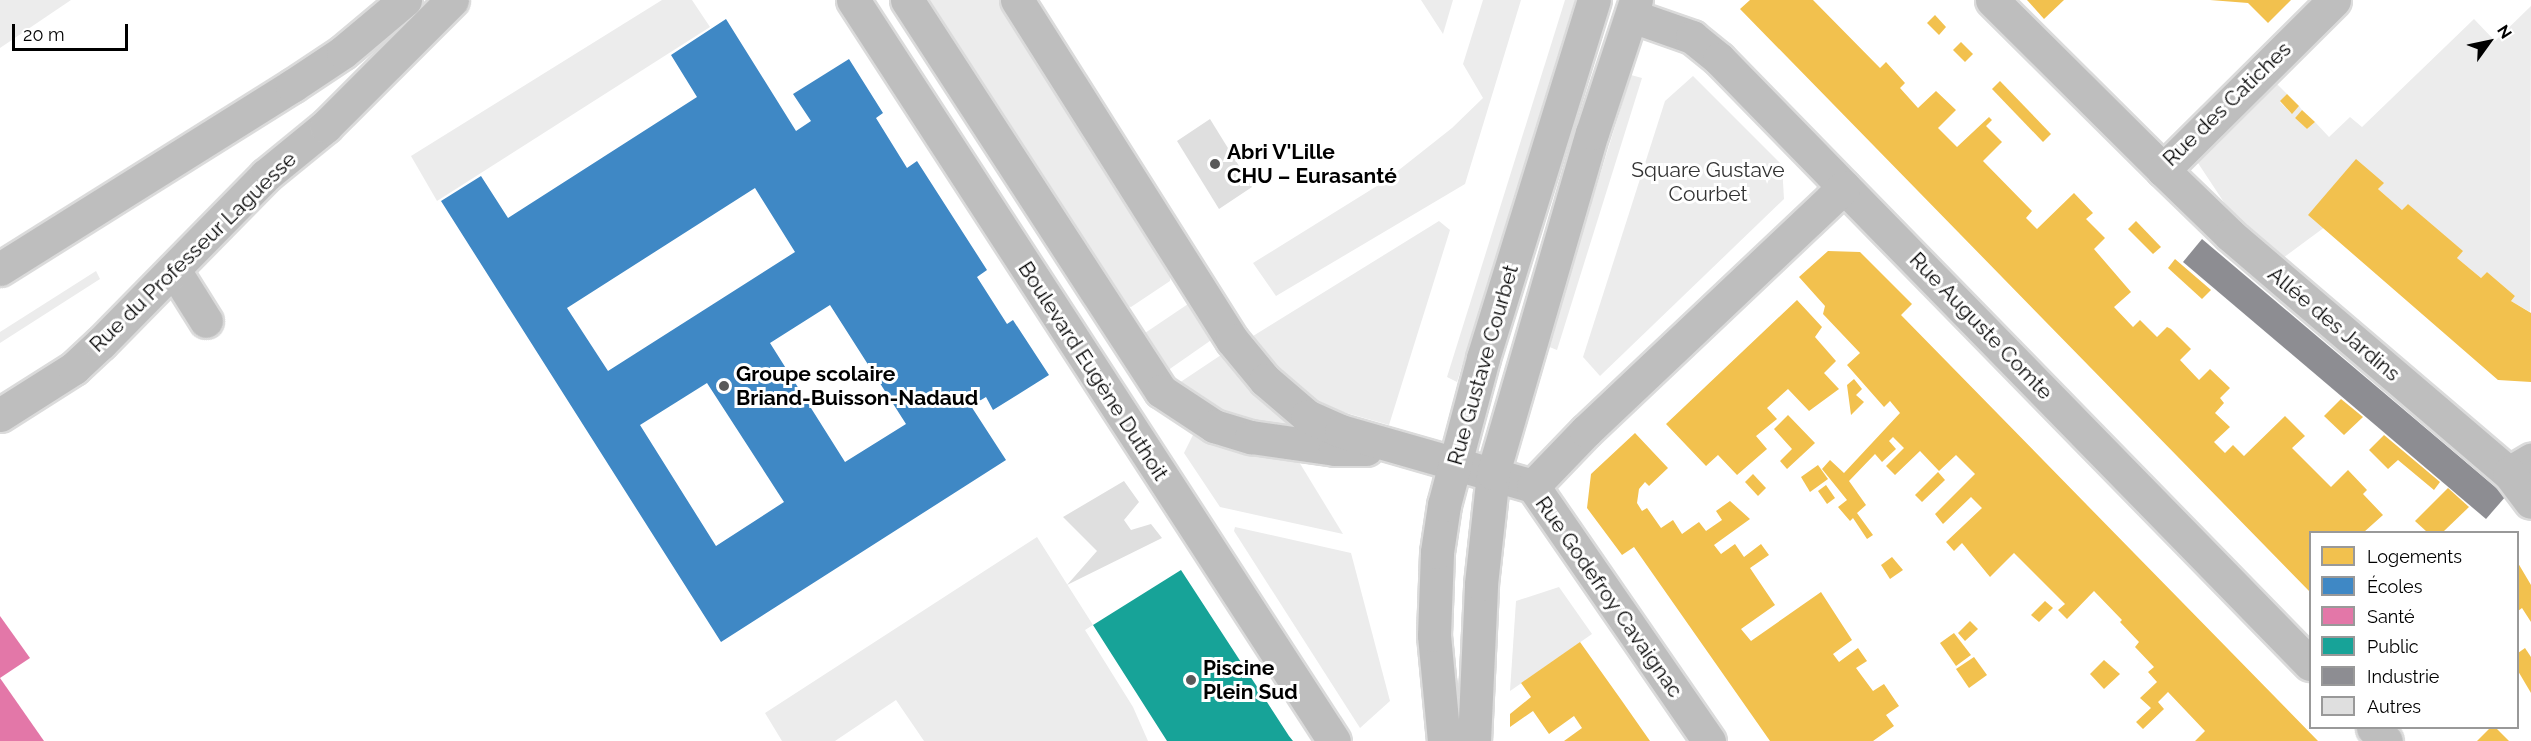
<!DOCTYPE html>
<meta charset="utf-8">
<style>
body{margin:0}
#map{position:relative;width:2531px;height:741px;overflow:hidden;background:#fff;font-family:Raleway,sans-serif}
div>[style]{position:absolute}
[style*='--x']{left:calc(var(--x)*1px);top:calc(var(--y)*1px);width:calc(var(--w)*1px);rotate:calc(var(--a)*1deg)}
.green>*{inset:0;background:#ececec}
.homes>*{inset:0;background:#f2c14e}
.schools>*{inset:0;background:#3f88c5}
.health>*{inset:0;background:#e377a8}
.public>*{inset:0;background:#17a398}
.industry>*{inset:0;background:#8d8d92}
.building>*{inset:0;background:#dfdfdf}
.roads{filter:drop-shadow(2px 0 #dbdbdb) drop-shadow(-2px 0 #dbdbdb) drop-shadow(0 2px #dbdbdb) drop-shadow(0 -2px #dbdbdb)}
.minor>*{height:33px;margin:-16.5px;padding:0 16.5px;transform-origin:16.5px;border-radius:16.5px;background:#bebebe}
.major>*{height:33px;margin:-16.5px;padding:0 16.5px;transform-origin:16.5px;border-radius:16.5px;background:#bebebe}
.dots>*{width:16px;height:16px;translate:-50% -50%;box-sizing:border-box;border:3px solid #fff;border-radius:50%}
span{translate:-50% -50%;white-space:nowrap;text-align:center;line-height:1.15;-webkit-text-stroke:6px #fff;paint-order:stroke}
.street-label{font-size:21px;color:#000}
.poi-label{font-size:21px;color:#000;font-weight:700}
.left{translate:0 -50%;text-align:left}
.park-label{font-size:21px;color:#333}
.legend{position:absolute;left:2309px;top:531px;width:210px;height:198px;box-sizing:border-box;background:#fff;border:2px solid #999;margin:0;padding:8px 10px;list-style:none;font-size:18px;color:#000}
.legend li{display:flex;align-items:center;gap:12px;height:30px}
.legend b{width:30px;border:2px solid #999}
.north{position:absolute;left:2459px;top:12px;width:60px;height:60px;-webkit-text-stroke:4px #fff;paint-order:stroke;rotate:57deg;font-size:16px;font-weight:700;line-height:24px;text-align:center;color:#000}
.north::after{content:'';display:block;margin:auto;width:21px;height:27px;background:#000;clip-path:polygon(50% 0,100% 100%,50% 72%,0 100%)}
.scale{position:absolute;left:12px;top:24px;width:116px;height:27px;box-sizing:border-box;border:3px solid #000;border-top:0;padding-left:8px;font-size:18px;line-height:21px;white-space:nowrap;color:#000;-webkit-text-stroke:4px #fff;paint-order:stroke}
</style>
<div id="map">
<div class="green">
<i style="clip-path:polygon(0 0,71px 0,0 48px)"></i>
<i style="clip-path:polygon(662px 0,692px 0,710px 27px,437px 201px,411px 156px)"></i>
<i style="clip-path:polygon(923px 0,1005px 0,1172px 263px,1170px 281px,1131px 307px,1118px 304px)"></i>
<i style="clip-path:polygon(1421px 0,1453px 0,1443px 34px)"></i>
<i style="clip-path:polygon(1483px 0,1521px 0,1465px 184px,1276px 296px,1253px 263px,1385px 181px,1452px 128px,1483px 98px,1463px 64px)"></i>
<i style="clip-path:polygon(1565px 0,1575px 0,1457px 382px,1447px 377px)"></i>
<i style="clip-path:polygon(2531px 6px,2530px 312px,2511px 301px,2515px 296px,2487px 272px,2481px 278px,2457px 258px,2462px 251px,2408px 204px,2402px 210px,2378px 189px,2383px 184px,2283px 258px,2233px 216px,2196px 160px,2275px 82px,2287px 94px,2280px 102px,2291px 113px,2299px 106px,2302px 110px,2295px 118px,2307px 129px,2315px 122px,2329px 137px,2350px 117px,2362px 127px,2474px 19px,2495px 41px)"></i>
<i style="clip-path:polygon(1631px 75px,1642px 78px,1557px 350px,1547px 346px)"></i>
<i style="clip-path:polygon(1693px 76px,1782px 165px,1784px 199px,1600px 376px,1583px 357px,1665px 101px)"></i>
<i style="clip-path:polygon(1439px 221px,1450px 230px,1389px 425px,1329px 408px,1294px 389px,1245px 341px)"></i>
<i style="clip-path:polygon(96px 271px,100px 279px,0 343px,0 332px)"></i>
<i style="clip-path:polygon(1188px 304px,1198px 305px,1217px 336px,1164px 373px,1143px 341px,1145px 333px)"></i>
<i style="clip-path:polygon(1227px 351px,1301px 424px,1299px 432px,1219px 414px,1176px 385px)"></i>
<i style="clip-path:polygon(1194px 433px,1293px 452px,1343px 534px,1220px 507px,1184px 453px)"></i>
<i style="clip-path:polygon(1235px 527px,1351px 553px,1390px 701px,1360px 728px,1234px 531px)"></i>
<i style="clip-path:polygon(1037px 537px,1093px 625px,1085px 630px,1133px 707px,1148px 741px,924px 741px,896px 700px,835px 741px,782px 741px,765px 713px)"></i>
<i style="clip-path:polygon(1559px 587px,1592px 634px,1510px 691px,1516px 601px)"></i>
</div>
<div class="homes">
<i style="clip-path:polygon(1750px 0,1813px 0,1880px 68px,1886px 62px,1905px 83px,1900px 88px,1918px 108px,1936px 91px,1956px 110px,1938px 128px,1957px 147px,1989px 117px,1992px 120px,1986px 126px,2002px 142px,1983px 161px,2032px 211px,2026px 218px,2037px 229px,2074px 193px,2093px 213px,2086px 219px,2105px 238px,2094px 249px,2131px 292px,2114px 307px,2133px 327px,2140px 320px,2157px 337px,2167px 327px,2171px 329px,2191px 349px,2180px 360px,2199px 380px,2210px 369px,2230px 388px,2220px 398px,2224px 403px,2215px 413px,2230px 427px,2214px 442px,2225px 453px,2233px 445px,2244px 456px,2285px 416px,2305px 436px,2292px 448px,2331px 487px,2348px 470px,2367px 490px,2363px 494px,2383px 515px,2364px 532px,2310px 532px,2310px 592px,1740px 9px)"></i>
<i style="clip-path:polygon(2027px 0,2064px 0,2044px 19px)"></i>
<i style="clip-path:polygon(2210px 0,2291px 0,2268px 23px,2248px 3px)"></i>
<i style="clip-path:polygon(1935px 15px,1946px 27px,1939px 35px,1927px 23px)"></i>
<i style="clip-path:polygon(1961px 42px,1973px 54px,1965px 62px,1953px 50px)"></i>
<i style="clip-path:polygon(2000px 81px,2051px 134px,2043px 142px,1992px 89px)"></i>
<i style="clip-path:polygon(2287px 94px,2299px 106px,2292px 114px,2280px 101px)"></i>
<i style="clip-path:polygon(2302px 110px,2315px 122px,2307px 129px,2295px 118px)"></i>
<i style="clip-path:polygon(2356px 159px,2384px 183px,2378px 189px,2402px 210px,2408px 204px,2463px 251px,2457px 258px,2481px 278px,2487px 272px,2515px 296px,2511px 301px,2531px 313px,2531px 382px,2498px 380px,2308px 215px)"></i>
<i style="clip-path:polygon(2136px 221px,2161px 247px,2153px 254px,2128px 229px)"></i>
<i style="clip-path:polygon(1828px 251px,1860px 252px,1912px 304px,1901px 315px,2318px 741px,2195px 741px,2205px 731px,2168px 692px,2158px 702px,2164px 709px,2143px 729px,2136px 722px,2151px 708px,2140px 698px,2157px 682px,2148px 672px,2154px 667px,2135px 647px,2139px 642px,2120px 622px,2122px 620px,2094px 591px,2067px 619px,2058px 610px,2065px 604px,2014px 553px,1990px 577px,1962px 543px,1954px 551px,1946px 542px,1982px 508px,1971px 497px,1943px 524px,1935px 514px,1975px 474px,1956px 455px,1939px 471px,1920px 451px,1895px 475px,1886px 466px,1904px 448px,1893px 437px,1889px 441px,1896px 449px,1882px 462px,1875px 454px,1849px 481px,1866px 505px,1857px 513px,1873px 535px,1867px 539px,1853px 518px,1850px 521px,1838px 507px,1847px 500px,1822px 469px,1830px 460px,1844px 473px,1900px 413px,1890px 401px,1884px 407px,1847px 365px,1860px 353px,1823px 314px,1825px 306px,1799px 277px)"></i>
<i style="clip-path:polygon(2175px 259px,2211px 290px,2202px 299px,2168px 268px)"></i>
<i style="clip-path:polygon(1797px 300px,1822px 327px,1815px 337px,1836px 361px,1824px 373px,1839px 389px,1809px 411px,1788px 389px,1767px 408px,1777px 419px,1756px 436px,1767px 449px,1737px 475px,1718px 455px,1706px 466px,1666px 424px)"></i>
<i style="clip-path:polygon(1854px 379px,1862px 389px,1856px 395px,1864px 402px,1851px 415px,1847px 385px)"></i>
<i style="clip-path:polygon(2341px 399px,2363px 417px,2344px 435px,2324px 416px)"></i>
<i style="clip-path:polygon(1788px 415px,1815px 443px,1787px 469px,1780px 461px,1792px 449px,1774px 429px)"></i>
<i style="clip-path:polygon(1635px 433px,1668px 468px,1649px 486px,1645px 482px,1639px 489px,1637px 503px,1642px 511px,1647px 508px,1661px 528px,1673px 520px,1682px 534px,1699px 522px,1706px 531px,1722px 520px,1716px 511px,1730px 501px,1750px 519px,1714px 545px,1721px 554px,1735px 544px,1744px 557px,1761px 544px,1769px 555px,1750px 568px,1775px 605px,1741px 629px,1751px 641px,1821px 592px,1852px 640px,1833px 654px,1839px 662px,1858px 648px,1867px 661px,1856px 668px,1873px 691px,1884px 684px,1899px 706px,1886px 715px,1894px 726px,1873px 741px,1770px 741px,1634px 547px,1622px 555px,1587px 508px,1591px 474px)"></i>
<i style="clip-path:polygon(2384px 435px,2440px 482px,2434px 490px,2398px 460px,2388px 469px,2369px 450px)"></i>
<i style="clip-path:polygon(1818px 465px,1828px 479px,1810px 492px,1801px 477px)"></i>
<i style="clip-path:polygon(1938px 472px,1945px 480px,1922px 502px,1915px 495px)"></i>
<i style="clip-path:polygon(1753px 474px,1766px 488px,1758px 496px,1745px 482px)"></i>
<i style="clip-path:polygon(1826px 485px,1835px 498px,1827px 504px,1818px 491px)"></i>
<i style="clip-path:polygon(2448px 488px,2469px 507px,2443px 532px,2427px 532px,2415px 521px)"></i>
<i style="clip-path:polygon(1892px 557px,1903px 570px,1890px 579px,1881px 565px)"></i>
<i style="clip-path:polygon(2518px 563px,2531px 585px,2531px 622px,2522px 608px,2518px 611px)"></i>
<i style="clip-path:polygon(2045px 601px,2053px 608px,2039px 622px,2031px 615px)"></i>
<i style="clip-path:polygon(1970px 621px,1978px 629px,1965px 641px,1958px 633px)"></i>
<i style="clip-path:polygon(1954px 633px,1971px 655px,1956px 666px,1940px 643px)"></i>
<i style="clip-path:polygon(1580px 642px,1622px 701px,1650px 741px,1564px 741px,1582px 728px,1574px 716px,1549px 734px,1533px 711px,1510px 727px,1510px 714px,1531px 697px,1521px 683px)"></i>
<i style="clip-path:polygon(2525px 648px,2531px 657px,2531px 693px,2518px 671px,2518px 653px)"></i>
<i style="clip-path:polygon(1974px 657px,1987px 675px,1969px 688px,1956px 669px)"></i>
<i style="clip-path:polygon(2104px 660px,2120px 674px,2104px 689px,2090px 674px)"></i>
<i style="clip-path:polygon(2490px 728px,2496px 728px,2509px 741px,2477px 741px)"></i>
</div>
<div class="schools">
<i style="clip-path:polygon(evenodd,726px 19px,796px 131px,811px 121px,793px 94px,849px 59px,883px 113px,876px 118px,907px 168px,917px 161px,987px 270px,977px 277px,1007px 324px,1013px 320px,1049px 375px,993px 410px,986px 397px,971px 406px,1006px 460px,721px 642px,441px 201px,481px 176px,508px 218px,697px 97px,671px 55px,726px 19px,755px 188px,795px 252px,608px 371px,567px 308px,755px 188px,726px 19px,830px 305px,906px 424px,845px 462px,770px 343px,830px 305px,726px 19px,707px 383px,784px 502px,716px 546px,640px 425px,707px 383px)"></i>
</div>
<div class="health">
<i style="clip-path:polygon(0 616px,30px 658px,0 678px)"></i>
<i style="clip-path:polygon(0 678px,44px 741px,0 741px)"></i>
</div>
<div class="public">
<i style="clip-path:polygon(1181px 570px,1289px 736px,1293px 741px,1167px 741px,1093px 625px)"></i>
</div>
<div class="industry">
<i style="clip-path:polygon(2202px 239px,2506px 496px,2486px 519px,2183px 262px)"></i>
</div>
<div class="building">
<i style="clip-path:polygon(1210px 119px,1252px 187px,1219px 209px,1177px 141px)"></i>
<i style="clip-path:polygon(1124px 481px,1139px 502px,1124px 520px,1131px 530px,1151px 524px,1162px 538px,1067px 585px,1097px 551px,1063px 517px)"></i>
</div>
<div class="roads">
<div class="minor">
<i style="--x:853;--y:0;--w:883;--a:57.01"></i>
<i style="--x:907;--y:0;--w:466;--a:57"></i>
<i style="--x:1161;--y:391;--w:64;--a:33.4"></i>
<i style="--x:1214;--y:426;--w:39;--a:17"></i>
<i style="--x:1251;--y:437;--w:85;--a:8.1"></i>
<i style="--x:1335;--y:449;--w:31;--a:0"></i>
<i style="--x:1017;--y:0;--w:402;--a:57.7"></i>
<i style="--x:1232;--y:340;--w:52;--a:50.5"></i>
<i style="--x:1265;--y:380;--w:55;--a:40.6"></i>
<i style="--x:1307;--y:416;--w:37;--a:24"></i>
<i style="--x:1341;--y:431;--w:200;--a:16"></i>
<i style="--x:1533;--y:486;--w:310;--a:55.4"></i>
<i style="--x:1992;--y:0;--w:241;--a:44.8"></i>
<i style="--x:2163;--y:170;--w:241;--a:-44.8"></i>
<i style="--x:1632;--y:16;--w:64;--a:19.3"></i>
<i style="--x:1692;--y:37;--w:35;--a:39"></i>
<i style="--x:1719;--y:59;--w:846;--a:45.67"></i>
<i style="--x:2163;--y:170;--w:93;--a:44.1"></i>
<i style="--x:2230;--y:235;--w:367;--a:40.5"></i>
<i style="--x:2509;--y:473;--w:26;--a:-31"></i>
<i style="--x:0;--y:269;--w:345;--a:-32.1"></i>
<i style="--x:292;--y:86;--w:61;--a:-33.7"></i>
<i style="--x:343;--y:52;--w:81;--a:-40"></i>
<i style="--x:174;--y:270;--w:60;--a:57.9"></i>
<i style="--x:0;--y:415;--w:88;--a:-32.4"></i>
<i style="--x:74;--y:368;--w:37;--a:-43"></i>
<i style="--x:101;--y:343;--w:235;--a:-45.5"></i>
<i style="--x:266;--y:175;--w:77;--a:-39.2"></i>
<i style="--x:326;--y:126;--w:178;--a:-45"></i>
<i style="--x:2509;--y:473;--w:36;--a:53"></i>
<i style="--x:1533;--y:486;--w:76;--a:-46.1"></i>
<i style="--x:1586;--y:431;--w:355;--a:-43.4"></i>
<i style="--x:2373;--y:728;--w:18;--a:45"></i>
</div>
<div class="major">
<i style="--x:1444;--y:741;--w:106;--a:-95.4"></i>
<i style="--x:1434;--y:635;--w:83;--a:-87.9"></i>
<i style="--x:1437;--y:552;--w:48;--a:-81.5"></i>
<i style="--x:1444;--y:505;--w:152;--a:-75.1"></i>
<i style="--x:1483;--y:358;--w:375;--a:-72.8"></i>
<i style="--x:1474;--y:741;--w:157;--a:-87.4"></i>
<i style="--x:1481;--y:584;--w:112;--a:-83.8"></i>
<i style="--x:1493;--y:473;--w:354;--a:-73.8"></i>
<i style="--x:1592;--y:133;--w:140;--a:-71.7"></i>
</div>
</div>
<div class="dots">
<i style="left:1215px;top:164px;background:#595959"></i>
<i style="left:724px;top:386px;background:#595959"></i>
<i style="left:1191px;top:680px;background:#595959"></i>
</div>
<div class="street-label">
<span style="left:2227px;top:104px;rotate:-44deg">Rue des Catiches</span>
<span style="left:193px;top:252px;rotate:-44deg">Rue du Professeur Laguesse</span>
<span style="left:2334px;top:324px;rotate:40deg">Allée des Jardins</span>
<span style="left:1981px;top:326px;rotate:46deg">Rue Auguste Comte</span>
<span style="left:1483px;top:365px;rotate:-74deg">Rue Gustave Courbet</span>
<span style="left:1093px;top:371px;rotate:57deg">Boulevard Eugène Duthoit</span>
<span style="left:1609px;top:597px;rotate:55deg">Rue Godefroy Cavaignac</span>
</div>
<div class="poi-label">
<span class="left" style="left:1227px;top:164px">Abri V'Lille<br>CHU – Eurasanté</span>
<span class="left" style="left:736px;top:386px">Groupe scolaire<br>Briand-Buisson-Nadaud</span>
<span class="left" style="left:1203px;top:680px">Piscine<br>Plein Sud</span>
</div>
<div class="park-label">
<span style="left:1708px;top:182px">Square Gustave<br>Courbet</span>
</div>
<ul class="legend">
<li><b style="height:16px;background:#f2c14e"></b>Logements</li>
<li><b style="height:16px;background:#3f88c5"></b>Écoles</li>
<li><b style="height:16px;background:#e377a8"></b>Santé</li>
<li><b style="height:16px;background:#17a398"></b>Public</li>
<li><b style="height:16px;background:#8d8d92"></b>Industrie</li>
<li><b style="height:16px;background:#dfdfdf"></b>Autres</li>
</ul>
<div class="north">N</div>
<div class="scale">20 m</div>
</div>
